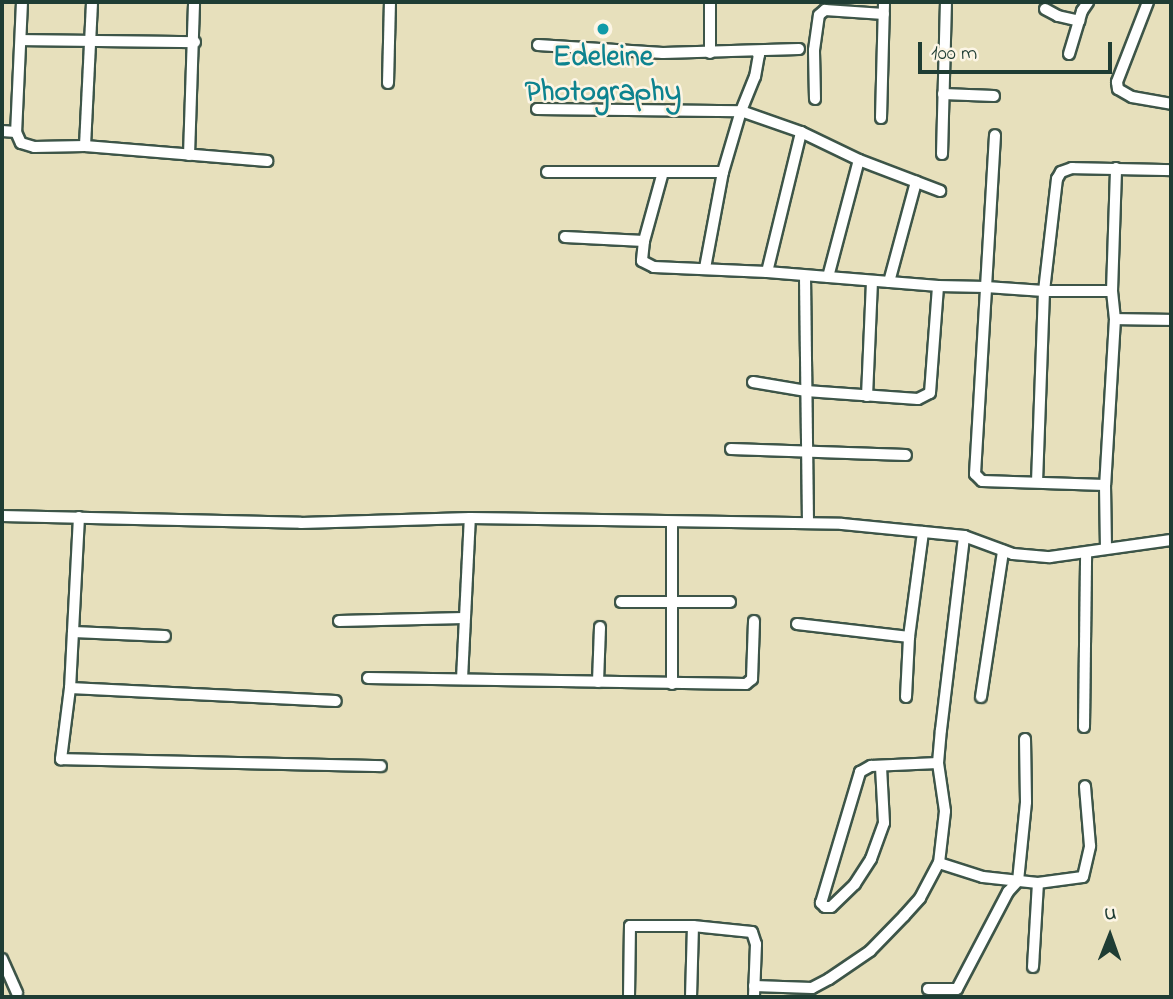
<!DOCTYPE html>
<style>
body{margin:0}
#map{position:relative;width:1173px;height:999px;overflow:hidden;background:#e7e0bc;font-family:"Indie Flower",sans-serif}
div>[style]{position:absolute}
[style*='--x']{left:calc(var(--x)*1px);top:calc(var(--y)*1px);width:calc(var(--w)*1px);rotate:calc(var(--a)*1deg)}
.roads{filter:drop-shadow(2px 0 #3d5548) drop-shadow(-2px 0 #3d5548) drop-shadow(0 2px #3d5548) drop-shadow(0 -2px #3d5548)}
.minor>*{height:10px;margin:-5px;padding:0 5px;transform-origin:5px;border-radius:5px;background:#fff}
.dots>*{width:19px;height:19px;translate:-50% -50%;box-sizing:border-box;border:4px solid #fcf5e5;border-radius:50%}
span{translate:-50% -50%;white-space:nowrap;text-align:center;line-height:1.15;-webkit-text-stroke:5px #fcf5e5;paint-order:stroke}
.culture-label{font-size:30px;color:#0d838f;font-weight:700}
.frame{position:absolute;inset:0;border:4px solid #1f3d34;pointer-events:none}
.north{position:absolute;left:1075px;top:901px;width:70px;height:70px;-webkit-text-stroke:5px #fcf5e5;paint-order:stroke;rotate:1deg;font-size:19px;font-weight:700;line-height:28px;text-align:center;color:#1f3d34}
.north::after{content:'';display:block;margin:auto;width:24px;height:32px;background:#1f3d34;clip-path:polygon(50% 0,100% 100%,50% 72%,0 100%)}
.scale{position:absolute;left:918px;top:42px;width:194px;height:32px;box-sizing:border-box;border:4px solid #1f3d34;border-top:0;padding-left:9px;font-size:21px;line-height:24px;white-space:nowrap;color:#1f3d34;-webkit-text-stroke:5px #fcf5e5;paint-order:stroke}
</style>
<div id="map">
<div class="roads">
<div class="minor">
<i style="--x:22;--y:2;--w:130;--a:92.6"></i>
<i style="--x:16;--y:132;--w:12;--a:66"></i>
<i style="--x:21;--y:143;--w:14;--a:17"></i>
<i style="--x:34;--y:147;--w:51;--a:-1.1"></i>
<i style="--x:85;--y:146;--w:183;--a:4.7"></i>
<i style="--x:710;--y:2;--w:51;--a:90"></i>
<i style="--x:1148;--y:2;--w:86;--a:111.2"></i>
<i style="--x:1117;--y:82;--w:7;--a:82"></i>
<i style="--x:1118;--y:89;--w:16;--a:30"></i>
<i style="--x:1132;--y:97;--w:40;--a:10"></i>
<i style="--x:1045;--y:9;--w:15;--a:28"></i>
<i style="--x:1058;--y:16;--w:22;--a:13"></i>
<i style="--x:21;--y:40;--w:174;--a:0.7"></i>
<i style="--x:538;--y:45;--w:125;--a:3.7"></i>
<i style="--x:663;--y:53;--w:136;--a:-1.7"></i>
<i style="--x:1069;--y:54;--w:45;--a:-73.2"></i>
<i style="--x:1082;--y:11;--w:11;--a:-56"></i>
<i style="--x:388;--y:83;--w:81;--a:-88.6"></i>
<i style="--x:943;--y:94;--w:51;--a:2.2"></i>
<i style="--x:815;--y:99;--w:49;--a:-91.2"></i>
<i style="--x:814;--y:50;--w:35;--a:-82"></i>
<i style="--x:819;--y:15;--w:8;--a:-40"></i>
<i style="--x:825;--y:10;--w:59;--a:3.9"></i>
<i style="--x:537;--y:109;--w:204;--a:0.6"></i>
<i style="--x:741;--y:111;--w:37;--a:-68"></i>
<i style="--x:755;--y:77;--w:22;--a:-80"></i>
<i style="--x:759;--y:55;--w:5;--a:-127"></i>
<i style="--x:881;--y:118;--w:116;--a:-88.5"></i>
<i style="--x:2;--y:131;--w:14;--a:4"></i>
<i style="--x:85;--y:146;--w:144;--a:-87.2"></i>
<i style="--x:942;--y:154;--w:152;--a:-88.5"></i>
<i style="--x:189;--y:155;--w:153;--a:-88.1"></i>
<i style="--x:547;--y:172;--w:176;--a:0"></i>
<i style="--x:663;--y:172;--w:72;--a:105.4"></i>
<i style="--x:644;--y:241;--w:20;--a:96"></i>
<i style="--x:642;--y:261;--w:13;--a:27"></i>
<i style="--x:654;--y:267;--w:113;--a:2.5"></i>
<i style="--x:767;--y:272;--w:172;--a:4.7"></i>
<i style="--x:938;--y:286;--w:48;--a:1.2"></i>
<i style="--x:986;--y:287;--w:58;--a:3.9"></i>
<i style="--x:1044;--y:291;--w:68;--a:0"></i>
<i style="--x:1112;--y:291;--w:28;--a:84"></i>
<i style="--x:1115;--y:319;--w:166;--a:93.4"></i>
<i style="--x:1105;--y:485;--w:123;--a:-178.1"></i>
<i style="--x:982;--y:481;--w:10;--a:-135"></i>
<i style="--x:975;--y:474;--w:187;--a:-86.6"></i>
<i style="--x:986;--y:287;--w:152;--a:-86.6"></i>
<i style="--x:565;--y:237;--w:79;--a:2.9"></i>
<i style="--x:705;--y:268;--w:98;--a:-79.4"></i>
<i style="--x:723;--y:172;--w:64;--a:-73.6"></i>
<i style="--x:741;--y:111;--w:64;--a:19.3"></i>
<i style="--x:801;--y:132;--w:64;--a:25.8"></i>
<i style="--x:859;--y:160;--w:87;--a:20.9"></i>
<i style="--x:767;--y:272;--w:144;--a:-76.3"></i>
<i style="--x:805;--y:277;--w:246;--a:89.3"></i>
<i style="--x:828;--y:277;--w:121;--a:-75.2"></i>
<i style="--x:889;--y:282;--w:104;--a:-74.9"></i>
<i style="--x:1112;--y:291;--w:123;--a:-88.1"></i>
<i style="--x:1115;--y:319;--w:56;--a:1"></i>
<i style="--x:753;--y:382;--w:54;--a:9.6"></i>
<i style="--x:806;--y:391;--w:112;--a:4.1"></i>
<i style="--x:918;--y:399;--w:13;--a:-27"></i>
<i style="--x:930;--y:393;--w:107;--a:-85.7"></i>
<i style="--x:867;--y:396;--w:115;--a:-87.5"></i>
<i style="--x:731;--y:449;--w:175;--a:2"></i>
<i style="--x:1037;--y:482;--w:191;--a:-87.9"></i>
<i style="--x:1044;--y:291;--w:113;--a:-83.4"></i>
<i style="--x:1057;--y:179;--w:8;--a:-60"></i>
<i style="--x:1061;--y:172;--w:12;--a:-20"></i>
<i style="--x:1072;--y:168;--w:99;--a:1.2"></i>
<i style="--x:1105;--y:485;--w:63;--a:89.1"></i>
<i style="--x:2;--y:516;--w:299;--a:1.3"></i>
<i style="--x:301;--y:523;--w:169;--a:-1.7"></i>
<i style="--x:470;--y:518;--w:372;--a:0.9"></i>
<i style="--x:842;--y:524;--w:123;--a:5.6"></i>
<i style="--x:964;--y:536;--w:52;--a:20.2"></i>
<i style="--x:1013;--y:554;--w:37;--a:5"></i>
<i style="--x:1050;--y:557;--w:122;--a:-8"></i>
<i style="--x:79;--y:517;--w:171;--a:93"></i>
<i style="--x:70;--y:688;--w:72;--a:97.2"></i>
<i style="--x:61;--y:759;--w:320;--a:1.3"></i>
<i style="--x:672;--y:523;--w:161;--a:90"></i>
<i style="--x:621;--y:602;--w:109;--a:0"></i>
<i style="--x:339;--y:621;--w:125;--a:-1.4"></i>
<i style="--x:797;--y:624;--w:113;--a:6.6"></i>
<i style="--x:73;--y:632;--w:92;--a:2.5"></i>
<i style="--x:368;--y:678;--w:378;--a:0.9"></i>
<i style="--x:746;--y:684;--w:8;--a:-40"></i>
<i style="--x:752;--y:679;--w:58;--a:-88"></i>
<i style="--x:462;--y:679;--w:161;--a:-87.2"></i>
<i style="--x:598;--y:682;--w:55;--a:-87.9"></i>
<i style="--x:70;--y:688;--w:266;--a:2.8"></i>
<i style="--x:906;--y:697;--w:60;--a:-87.1"></i>
<i style="--x:909;--y:637;--w:106;--a:-82.4"></i>
<i style="--x:981;--y:697;--w:148;--a:-81.4"></i>
<i style="--x:1084;--y:727;--w:174;--a:-89.3"></i>
<i style="--x:881;--y:767;--w:56;--a:86.9"></i>
<i style="--x:884;--y:823;--w:38;--a:110"></i>
<i style="--x:871;--y:859;--w:30;--a:123"></i>
<i style="--x:855;--y:884;--w:33;--a:136"></i>
<i style="--x:831;--y:907;--w:6;--a:180"></i>
<i style="--x:825;--y:907;--w:6;--a:-135"></i>
<i style="--x:821;--y:903;--w:137;--a:-73.4"></i>
<i style="--x:860;--y:772;--w:13;--a:-29"></i>
<i style="--x:871;--y:766;--w:67;--a:-2.6"></i>
<i style="--x:939;--y:863;--w:46;--a:17.7"></i>
<i style="--x:983;--y:877;--w:55;--a:6.2"></i>
<i style="--x:1038;--y:883;--w:45;--a:-7.6"></i>
<i style="--x:1083;--y:877;--w:32;--a:-77"></i>
<i style="--x:1090;--y:846;--w:60;--a:-94.8"></i>
<i style="--x:2;--y:959;--w:37;--a:66"></i>
<i style="--x:1033;--y:967;--w:84;--a:-86.6"></i>
<i style="--x:754;--y:986;--w:58;--a:2"></i>
<i style="--x:812;--y:988;--w:19;--a:-28"></i>
<i style="--x:829;--y:979;--w:50;--a:-34.3"></i>
<i style="--x:870;--y:951;--w:49;--a:-45.8"></i>
<i style="--x:904;--y:916;--w:24;--a:-48"></i>
<i style="--x:920;--y:898;--w:40;--a:-62"></i>
<i style="--x:939;--y:863;--w:52;--a:-83.4"></i>
<i style="--x:945;--y:811;--w:49;--a:-98.3"></i>
<i style="--x:938;--y:763;--w:33;--a:-85"></i>
<i style="--x:941;--y:730;--w:195;--a:-83.2"></i>
<i style="--x:928;--y:989;--w:29;--a:0"></i>
<i style="--x:957;--y:989;--w:110;--a:-62.3"></i>
<i style="--x:1008;--y:892;--w:15;--a:-48"></i>
<i style="--x:1018;--y:881;--w:79;--a:-84.2"></i>
<i style="--x:1026;--y:802;--w:63;--a:-90.9"></i>
<i style="--x:629;--y:997;--w:71;--a:-89.2"></i>
<i style="--x:630;--y:926;--w:63;--a:0"></i>
<i style="--x:693;--y:926;--w:59;--a:5.8"></i>
<i style="--x:752;--y:932;--w:13;--a:72"></i>
<i style="--x:756;--y:944;--w:53;--a:92.2"></i>
<i style="--x:691;--y:997;--w:71;--a:-88.4"></i>
</div>
</div>
<div class="dots">
<i style="left:603px;top:29px;background:#0f9aa8"></i>
</div>
<div class="culture-label">
<span style="left:603px;top:75px">Edeleine<br>Photography</span>
</div>
<div class="frame"></div>
<div class="north">U</div>
<div class="scale">100 m</div>
</div>
